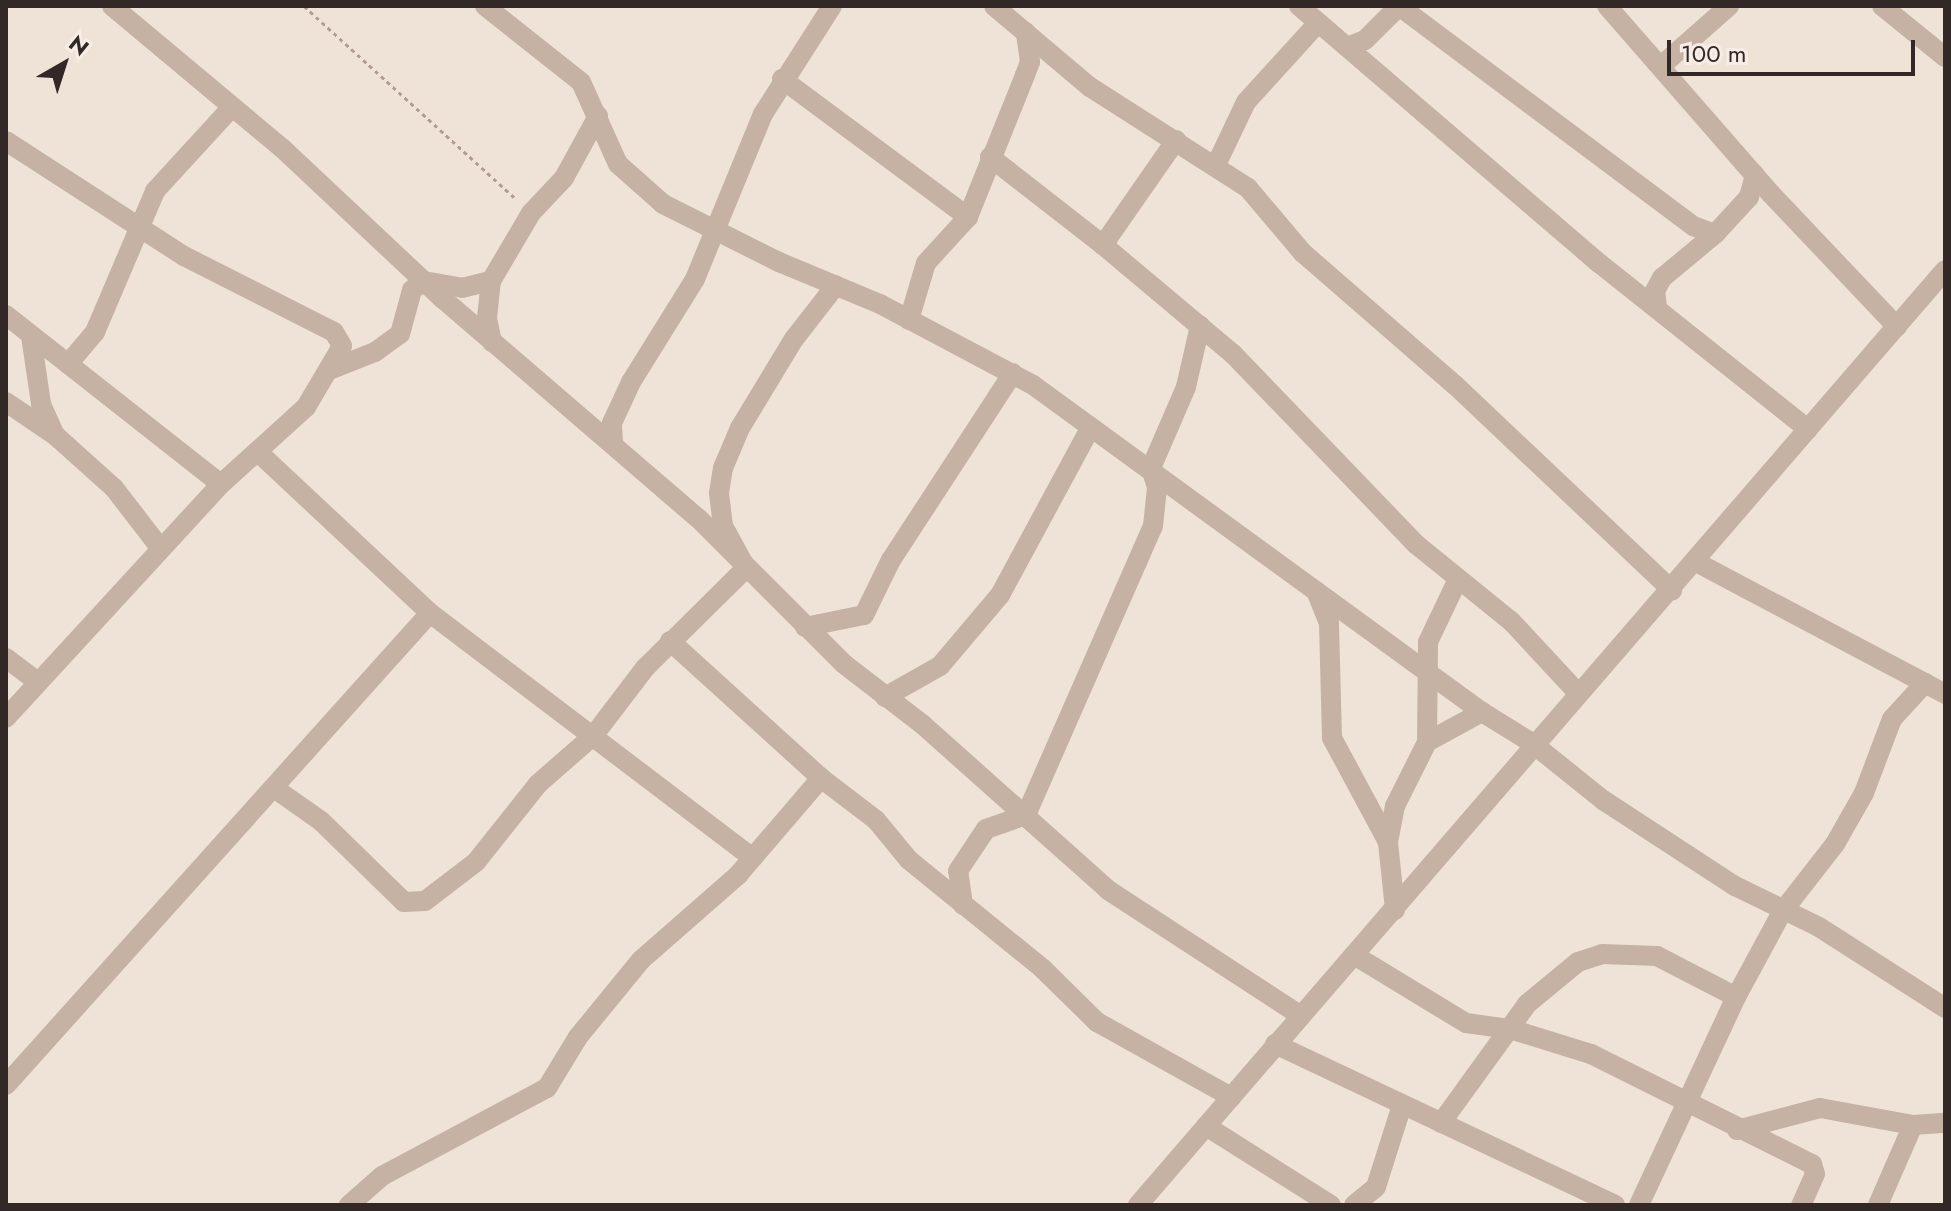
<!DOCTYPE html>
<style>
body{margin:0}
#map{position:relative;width:1951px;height:1211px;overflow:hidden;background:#efe3d8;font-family:Jost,sans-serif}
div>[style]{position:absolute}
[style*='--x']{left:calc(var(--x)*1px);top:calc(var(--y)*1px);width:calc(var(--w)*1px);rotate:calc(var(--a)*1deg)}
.path>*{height:3px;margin-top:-1.5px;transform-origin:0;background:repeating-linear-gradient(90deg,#b29c90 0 4px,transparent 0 8px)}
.minor>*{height:20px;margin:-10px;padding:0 10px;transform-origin:10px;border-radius:10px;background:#c6b2a5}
span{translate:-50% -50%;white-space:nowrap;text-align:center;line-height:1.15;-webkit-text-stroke:8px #f7ede4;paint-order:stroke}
.frame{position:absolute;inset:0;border:8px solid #322926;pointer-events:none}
.north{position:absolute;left:24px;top:24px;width:80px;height:80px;-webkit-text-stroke:6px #f7ede4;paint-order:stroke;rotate:39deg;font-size:22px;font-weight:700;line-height:32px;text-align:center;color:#322926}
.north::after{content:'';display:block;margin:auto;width:28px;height:36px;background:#322926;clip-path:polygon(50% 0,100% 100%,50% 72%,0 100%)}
.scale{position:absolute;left:1667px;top:40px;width:248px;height:36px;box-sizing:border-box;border:4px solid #322926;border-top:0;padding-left:10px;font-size:24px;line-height:28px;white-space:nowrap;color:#322926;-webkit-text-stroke:6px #f7ede4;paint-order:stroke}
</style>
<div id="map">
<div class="path">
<i style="--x:304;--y:6;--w:288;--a:42.3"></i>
</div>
<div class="minor">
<i style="--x:112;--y:6;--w:222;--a:39.9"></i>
<i style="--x:282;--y:148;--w:221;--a:43.2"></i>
<i style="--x:443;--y:299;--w:336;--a:40.7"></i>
<i style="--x:698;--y:518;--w:206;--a:45"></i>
<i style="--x:844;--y:664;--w:98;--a:37.6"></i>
<i style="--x:922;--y:724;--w:249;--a:41.7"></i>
<i style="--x:1108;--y:890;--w:229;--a:33.1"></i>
<i style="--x:485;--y:6;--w:122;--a:38.4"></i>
<i style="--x:581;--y:82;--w:90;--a:65.7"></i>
<i style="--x:618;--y:164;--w:60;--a:41.6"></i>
<i style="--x:663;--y:204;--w:130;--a:26.6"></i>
<i style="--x:779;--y:262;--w:109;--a:22.6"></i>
<i style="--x:880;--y:304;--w:173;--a:27.9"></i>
<i style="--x:1033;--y:385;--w:555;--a:36.07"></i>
<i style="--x:1482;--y:712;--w:59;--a:31.8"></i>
<i style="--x:1532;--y:743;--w:91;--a:38.8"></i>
<i style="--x:1603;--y:800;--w:158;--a:33.1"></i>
<i style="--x:1735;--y:886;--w:93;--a:26"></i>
<i style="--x:1819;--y:927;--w:150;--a:32.7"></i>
<i style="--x:994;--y:6;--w:126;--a:40.2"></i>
<i style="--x:1090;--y:87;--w:188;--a:32.6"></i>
<i style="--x:1248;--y:188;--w:85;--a:49.8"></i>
<i style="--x:1303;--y:253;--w:201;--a:41"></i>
<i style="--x:1455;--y:385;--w:299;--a:43.4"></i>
<i style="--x:1299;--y:6;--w:395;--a:40.6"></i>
<i style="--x:1599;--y:263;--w:267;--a:38.5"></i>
<i style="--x:1399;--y:6;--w:367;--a:36.8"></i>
<i style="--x:1693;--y:226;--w:23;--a:20"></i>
<i style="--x:1607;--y:6;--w:249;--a:48.9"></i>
<i style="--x:1771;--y:194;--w:183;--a:46.5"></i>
<i style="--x:1882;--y:6;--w:81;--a:39"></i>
<i style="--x:1347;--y:47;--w:19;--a:-21"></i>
<i style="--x:1365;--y:40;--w:48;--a:-45"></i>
<i style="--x:1661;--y:66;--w:91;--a:-41.4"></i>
<i style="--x:782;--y:79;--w:232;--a:36.6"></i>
<i style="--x:1176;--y:140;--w:128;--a:124.8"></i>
<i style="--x:1103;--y:245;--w:170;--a:40"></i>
<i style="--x:1233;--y:354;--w:265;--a:46.1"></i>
<i style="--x:1417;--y:545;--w:121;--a:39"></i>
<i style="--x:1511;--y:621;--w:98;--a:47.1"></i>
<i style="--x:6;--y:141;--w:212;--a:32.9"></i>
<i style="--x:184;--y:256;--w:168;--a:26.9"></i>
<i style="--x:334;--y:332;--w:16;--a:60"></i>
<i style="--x:342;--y:346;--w:71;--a:120.5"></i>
<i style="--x:306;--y:407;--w:115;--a:137.8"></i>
<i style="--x:221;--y:484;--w:318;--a:132.6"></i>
<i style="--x:990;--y:157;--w:143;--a:37.9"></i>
<i style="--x:1216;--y:165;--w:70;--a:-64.5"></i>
<i style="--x:1246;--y:102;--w:107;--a:-47.7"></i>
<i style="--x:1657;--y:307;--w:16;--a:-97"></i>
<i style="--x:1655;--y:291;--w:15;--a:-62"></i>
<i style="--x:1662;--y:278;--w:69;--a:-39.7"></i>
<i style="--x:1715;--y:234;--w:50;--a:-47.4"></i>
<i style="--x:1749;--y:197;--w:23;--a:-75"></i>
<i style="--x:6;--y:315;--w:273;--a:38.2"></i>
<i style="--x:909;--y:320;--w:59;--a:-73.4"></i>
<i style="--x:926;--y:263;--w:62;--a:-47.6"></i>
<i style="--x:968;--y:217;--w:153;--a:-68.1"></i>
<i style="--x:1025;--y:75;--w:14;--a:-69"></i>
<i style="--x:1030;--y:62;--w:30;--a:-98"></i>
<i style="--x:31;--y:336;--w:69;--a:81.6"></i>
<i style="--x:41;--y:404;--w:32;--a:66"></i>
<i style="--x:492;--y:342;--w:25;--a:-102"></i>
<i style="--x:487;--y:318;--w:37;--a:-84"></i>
<i style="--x:491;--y:281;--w:79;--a:-59.5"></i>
<i style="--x:531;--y:213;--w:48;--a:-46.7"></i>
<i style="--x:564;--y:178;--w:71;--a:-61.3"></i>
<i style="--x:68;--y:364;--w:42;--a:-49.8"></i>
<i style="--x:95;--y:332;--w:153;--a:-66.9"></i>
<i style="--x:155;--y:191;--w:114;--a:-47.5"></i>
<i style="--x:332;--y:369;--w:46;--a:-21.6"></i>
<i style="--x:375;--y:352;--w:31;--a:-36"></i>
<i style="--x:400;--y:334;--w:46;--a:-74.7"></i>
<i style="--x:412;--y:290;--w:15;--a:-37"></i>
<i style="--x:424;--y:281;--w:39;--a:10"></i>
<i style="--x:462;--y:288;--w:30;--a:-14"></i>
<i style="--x:6;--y:402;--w:60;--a:34.2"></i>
<i style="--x:56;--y:436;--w:78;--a:41.9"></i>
<i style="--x:114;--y:488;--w:77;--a:52.4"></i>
<i style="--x:613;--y:443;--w:20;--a:-93"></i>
<i style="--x:612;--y:423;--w:45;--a:-65.1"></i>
<i style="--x:631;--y:382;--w:121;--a:-58.1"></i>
<i style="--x:695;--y:279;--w:178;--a:-67.6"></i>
<i style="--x:763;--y:114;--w:128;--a:-57.4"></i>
<i style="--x:258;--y:452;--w:236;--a:43.1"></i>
<i style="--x:430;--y:613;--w:405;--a:37.2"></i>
<i style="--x:1696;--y:562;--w:282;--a:27.9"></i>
<i style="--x:1316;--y:591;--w:35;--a:68"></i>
<i style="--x:1329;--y:624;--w:114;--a:88.5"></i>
<i style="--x:1332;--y:738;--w:118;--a:61.7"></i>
<i style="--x:805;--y:627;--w:60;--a:-11.5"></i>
<i style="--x:864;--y:615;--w:61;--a:-63.9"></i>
<i style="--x:891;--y:560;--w:223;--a:-56.9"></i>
<i style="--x:670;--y:641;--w:204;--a:42.2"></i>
<i style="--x:821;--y:778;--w:69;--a:37.4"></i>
<i style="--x:876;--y:820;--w:52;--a:50.5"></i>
<i style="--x:909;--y:860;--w:173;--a:39.1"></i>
<i style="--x:1043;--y:969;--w:76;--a:44.5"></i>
<i style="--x:1097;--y:1022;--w:154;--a:29.2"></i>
<i style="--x:6;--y:658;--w:40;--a:37"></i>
<i style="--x:885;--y:697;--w:63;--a:-29.4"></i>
<i style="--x:940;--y:666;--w:93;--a:-49.8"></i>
<i style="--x:1000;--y:595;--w:191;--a:-61.6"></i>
<i style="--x:1427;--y:742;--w:63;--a:-28.6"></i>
<i style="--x:274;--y:788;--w:57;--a:35.1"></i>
<i style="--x:321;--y:821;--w:116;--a:44.3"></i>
<i style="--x:404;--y:902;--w:21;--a:-3"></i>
<i style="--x:425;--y:901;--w:64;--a:-37.4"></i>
<i style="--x:476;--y:862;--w:100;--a:-51.5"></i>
<i style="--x:538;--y:784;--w:74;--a:-41.2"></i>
<i style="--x:594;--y:735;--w:84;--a:-52.7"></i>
<i style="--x:645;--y:668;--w:142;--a:-44.7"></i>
<i style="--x:746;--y:568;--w:48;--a:-118.7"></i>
<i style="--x:723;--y:526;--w:33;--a:-97"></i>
<i style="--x:719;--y:493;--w:25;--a:-81"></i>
<i style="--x:723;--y:468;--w:43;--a:-67"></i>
<i style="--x:740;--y:428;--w:104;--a:-58.8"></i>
<i style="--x:794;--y:339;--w:68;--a:-52.1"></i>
<i style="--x:963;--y:905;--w:34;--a:-98"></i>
<i style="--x:958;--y:871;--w:50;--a:-56.3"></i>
<i style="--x:986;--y:829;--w:42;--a:-19.3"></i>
<i style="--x:1026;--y:815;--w:316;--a:-66.3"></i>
<i style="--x:1153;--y:526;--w:39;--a:-84"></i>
<i style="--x:1157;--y:487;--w:20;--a:-108"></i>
<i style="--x:1151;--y:468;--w:88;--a:-66.6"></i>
<i style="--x:1186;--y:387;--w:63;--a:-77.1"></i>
<i style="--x:1395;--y:910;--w:68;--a:-95.9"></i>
<i style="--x:1388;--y:842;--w:37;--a:-79"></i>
<i style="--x:1395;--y:806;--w:72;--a:-63.4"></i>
<i style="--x:1427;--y:742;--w:100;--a:-89.4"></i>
<i style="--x:1428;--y:642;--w:70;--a:-64.5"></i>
<i style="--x:1354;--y:955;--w:131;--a:31.3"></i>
<i style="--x:1466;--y:1023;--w:44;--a:7.8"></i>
<i style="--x:1510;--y:1029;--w:85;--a:17.2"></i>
<i style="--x:1591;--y:1054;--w:247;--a:26.5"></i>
<i style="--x:1812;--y:1164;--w:10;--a:73"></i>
<i style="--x:1815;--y:1174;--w:34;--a:114"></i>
<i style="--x:1275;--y:1044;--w:376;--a:25.3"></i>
<i style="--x:6;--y:1085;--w:634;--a:-48.07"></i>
<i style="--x:1441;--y:1123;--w:147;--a:-54.1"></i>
<i style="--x:1527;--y:1004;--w:66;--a:-39.5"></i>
<i style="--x:1578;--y:962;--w:25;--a:-18"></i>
<i style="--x:1602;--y:954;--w:55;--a:2.1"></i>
<i style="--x:1657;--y:956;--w:89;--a:27.4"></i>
<i style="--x:1206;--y:1126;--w:148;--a:32.3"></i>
<i style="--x:1737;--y:1130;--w:86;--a:-14.8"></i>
<i style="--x:1820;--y:1108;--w:95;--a:10.4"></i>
<i style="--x:1913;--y:1125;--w:32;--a:-4"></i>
<i style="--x:349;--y:1205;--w:44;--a:-41.3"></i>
<i style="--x:382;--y:1176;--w:187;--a:-28.1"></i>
<i style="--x:547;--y:1088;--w:60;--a:-58.7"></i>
<i style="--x:578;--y:1037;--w:99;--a:-50.7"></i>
<i style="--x:641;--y:960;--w:129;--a:-41.2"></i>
<i style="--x:738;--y:875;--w:128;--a:-49.4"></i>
<i style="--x:1138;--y:1205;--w:1235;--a:-49.2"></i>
<i style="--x:1354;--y:1205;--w:28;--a:-39"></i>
<i style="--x:1376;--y:1187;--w:86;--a:-72.4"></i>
<i style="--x:1639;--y:1205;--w:230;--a:-65"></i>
<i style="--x:1736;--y:997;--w:97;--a:-61.6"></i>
<i style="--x:1782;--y:912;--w:86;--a:-52.1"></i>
<i style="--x:1835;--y:844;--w:59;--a:-60.4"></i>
<i style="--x:1864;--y:793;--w:79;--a:-69.3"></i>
<i style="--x:1892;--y:719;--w:49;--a:-47.5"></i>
<i style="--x:1878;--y:1205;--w:87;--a:-66.4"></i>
</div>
<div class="frame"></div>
<div class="north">N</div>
<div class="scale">100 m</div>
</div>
